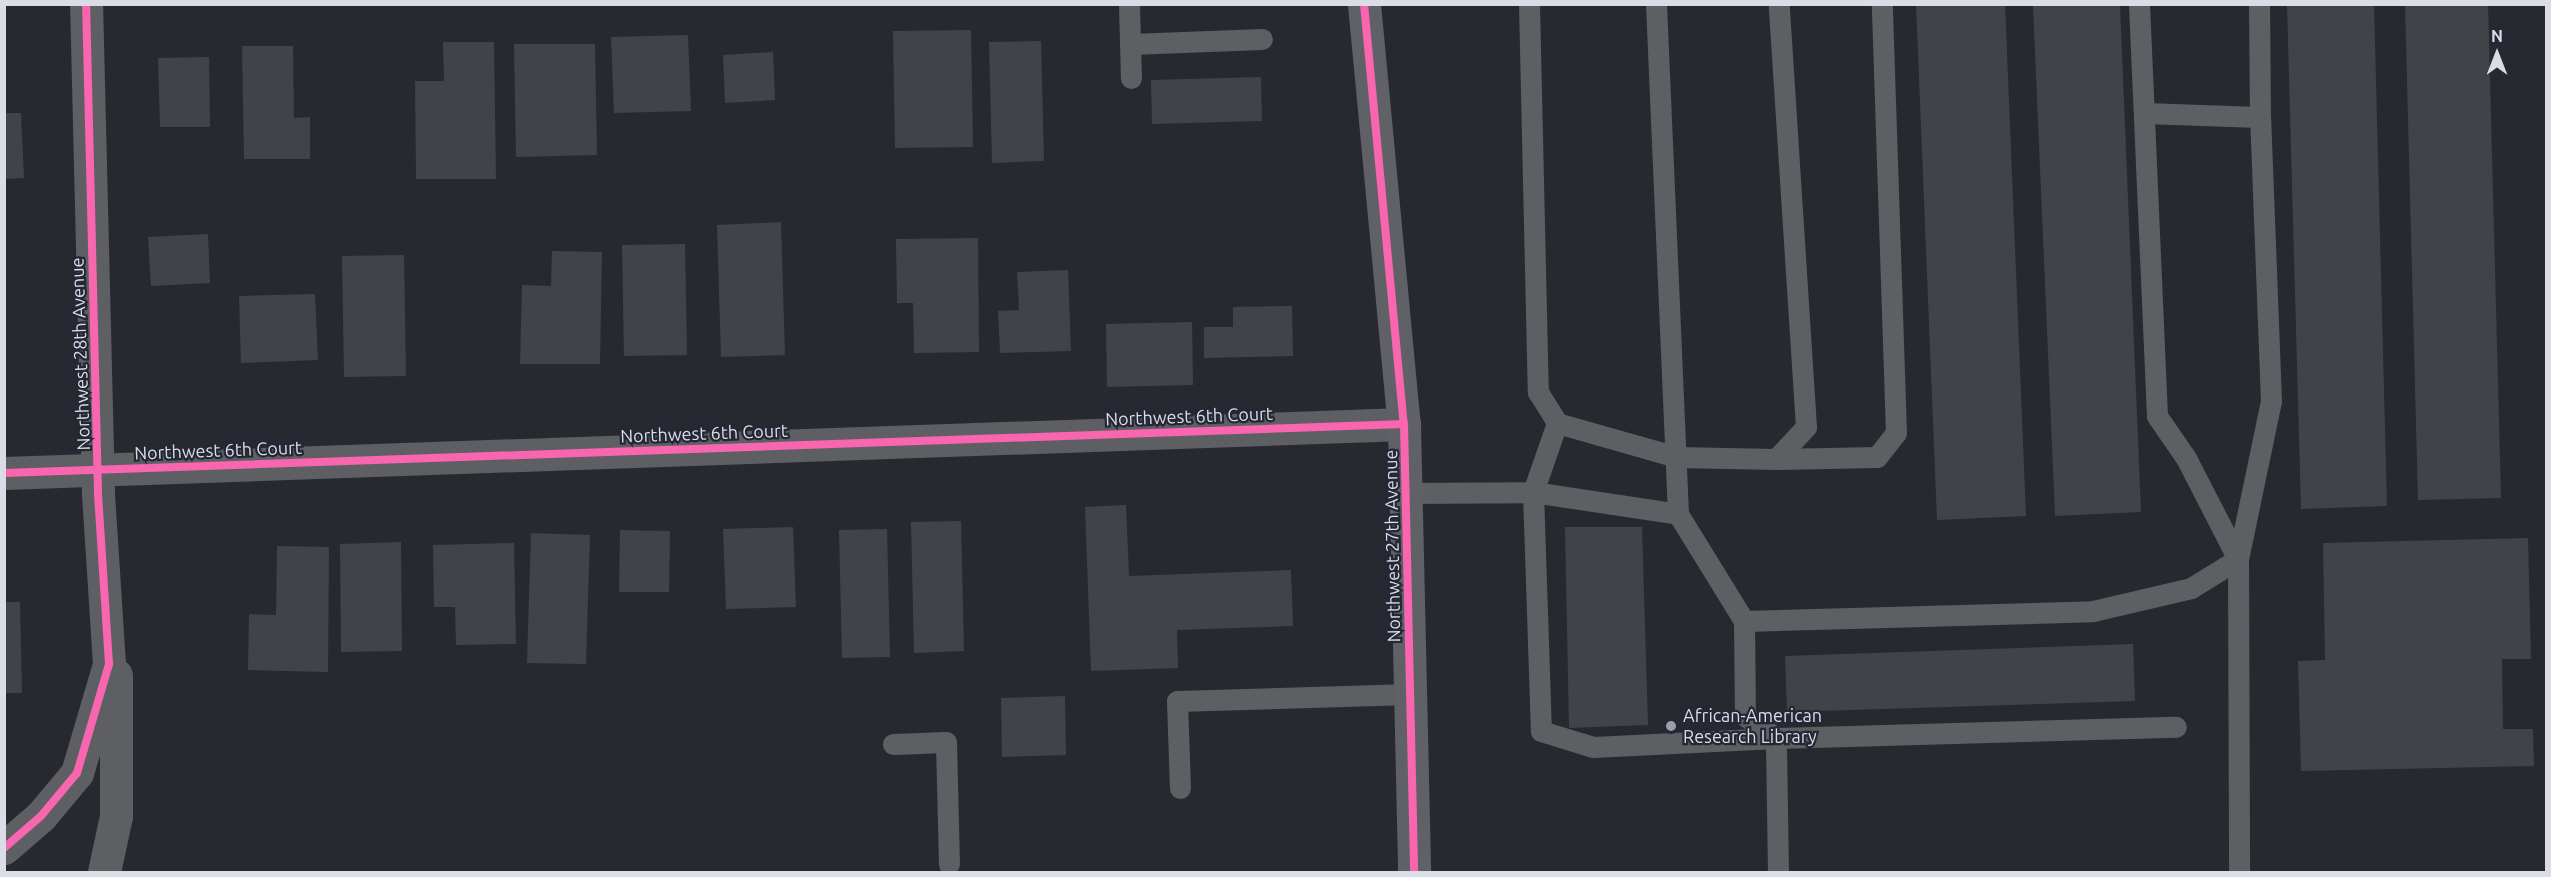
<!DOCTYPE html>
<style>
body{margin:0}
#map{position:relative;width:2551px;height:877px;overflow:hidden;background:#282930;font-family:Ubuntu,sans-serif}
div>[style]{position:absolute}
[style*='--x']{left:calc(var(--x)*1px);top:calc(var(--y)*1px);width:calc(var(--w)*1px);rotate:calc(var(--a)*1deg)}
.building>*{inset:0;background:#424348}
.lane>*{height:21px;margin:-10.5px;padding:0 10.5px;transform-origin:10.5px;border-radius:10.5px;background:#5e5f63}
.street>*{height:33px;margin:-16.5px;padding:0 16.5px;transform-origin:16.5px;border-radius:16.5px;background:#5e5f63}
.secondary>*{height:33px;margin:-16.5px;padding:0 16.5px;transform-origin:16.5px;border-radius:16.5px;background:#606166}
.cycleway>*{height:8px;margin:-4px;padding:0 4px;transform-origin:4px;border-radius:4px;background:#f766af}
.dots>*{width:16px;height:16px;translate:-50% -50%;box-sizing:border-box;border:3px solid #242734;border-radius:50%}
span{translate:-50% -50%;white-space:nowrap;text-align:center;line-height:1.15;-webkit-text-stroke:4.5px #242734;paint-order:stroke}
.street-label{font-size:18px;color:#dbdde6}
.poi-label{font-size:18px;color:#dbdde6}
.left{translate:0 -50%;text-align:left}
.frame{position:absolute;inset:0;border:6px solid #dbdde6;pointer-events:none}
.north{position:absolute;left:2467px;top:24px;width:60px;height:60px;-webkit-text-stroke:4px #242734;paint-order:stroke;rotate:0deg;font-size:16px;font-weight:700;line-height:24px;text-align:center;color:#dbdde6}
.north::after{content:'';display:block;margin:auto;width:21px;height:27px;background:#dbdde6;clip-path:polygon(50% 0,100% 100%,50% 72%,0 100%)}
</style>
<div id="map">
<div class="building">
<i style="clip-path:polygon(1916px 4px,2005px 4px,2026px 516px,1937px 520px)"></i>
<i style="clip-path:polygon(2405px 4px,2488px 4px,2501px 498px,2418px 500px)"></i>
<i style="clip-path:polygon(2033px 5px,2120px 5px,2141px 512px,2055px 516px)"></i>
<i style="clip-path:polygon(2287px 5px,2374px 5px,2387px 506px,2301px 509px)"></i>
<i style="clip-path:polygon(971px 30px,973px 147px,895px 148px,893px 31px)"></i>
<i style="clip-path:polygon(688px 35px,691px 111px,614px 113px,611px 37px)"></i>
<i style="clip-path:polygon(1041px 41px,1044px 161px,992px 163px,989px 42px)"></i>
<i style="clip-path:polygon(443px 42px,494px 42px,496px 179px,416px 179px,415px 81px,444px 81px)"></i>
<i style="clip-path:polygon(514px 44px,595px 44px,597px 155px,516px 157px)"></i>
<i style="clip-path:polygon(242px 46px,293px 46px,294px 118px,310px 117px,310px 159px,244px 159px)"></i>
<i style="clip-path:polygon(773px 52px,775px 100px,725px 103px,723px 55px)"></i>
<i style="clip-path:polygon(209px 57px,210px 127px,160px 127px,158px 58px)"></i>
<i style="clip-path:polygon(1261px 77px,1262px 121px,1152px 124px,1151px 80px)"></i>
<i style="clip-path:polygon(4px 113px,21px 113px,24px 178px,4px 179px)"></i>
<i style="clip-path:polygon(781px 222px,785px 355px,721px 357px,717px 225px)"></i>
<i style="clip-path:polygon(208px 234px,210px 283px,151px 286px,148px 237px)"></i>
<i style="clip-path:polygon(978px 238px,979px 352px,914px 353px,913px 303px,897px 303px,896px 239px)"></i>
<i style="clip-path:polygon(685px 244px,687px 355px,624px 356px,622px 245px)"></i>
<i style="clip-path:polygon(552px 251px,602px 252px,600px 364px,520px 364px,522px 285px,551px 286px)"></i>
<i style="clip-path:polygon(404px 255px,406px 376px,344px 377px,342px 256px)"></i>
<i style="clip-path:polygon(1068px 270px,1071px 351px,1000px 353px,998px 311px,1019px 310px,1017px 272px)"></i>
<i style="clip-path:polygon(315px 294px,318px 360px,241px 363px,239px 296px)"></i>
<i style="clip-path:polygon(1292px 306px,1293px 356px,1204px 358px,1204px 327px,1233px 327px,1233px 307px)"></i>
<i style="clip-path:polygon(1192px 322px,1193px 385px,1107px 387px,1106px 324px)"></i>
<i style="clip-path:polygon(1126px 505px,1129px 576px,1291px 570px,1293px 626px,1177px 630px,1178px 668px,1091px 671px,1085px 507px)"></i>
<i style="clip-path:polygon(961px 521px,964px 651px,914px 653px,911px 522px)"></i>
<i style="clip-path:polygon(793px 527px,796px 607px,726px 609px,723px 529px)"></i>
<i style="clip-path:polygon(1565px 527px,1642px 527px,1648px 725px,1569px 728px)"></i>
<i style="clip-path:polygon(887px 529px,890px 657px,842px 658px,839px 530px)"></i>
<i style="clip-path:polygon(620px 530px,670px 531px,669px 592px,619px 592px)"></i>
<i style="clip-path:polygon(531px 533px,590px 535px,586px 664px,527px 663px)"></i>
<i style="clip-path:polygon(2528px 538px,2531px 659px,2502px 659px,2503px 729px,2533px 729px,2534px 766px,2301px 771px,2298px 661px,2325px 660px,2323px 543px)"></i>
<i style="clip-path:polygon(401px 542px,402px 651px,341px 652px,340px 544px)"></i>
<i style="clip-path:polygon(514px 543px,516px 644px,456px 645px,455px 607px,434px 607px,433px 545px)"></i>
<i style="clip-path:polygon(277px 546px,329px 547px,328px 672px,248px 670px,249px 614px,276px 615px)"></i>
<i style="clip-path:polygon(4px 602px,20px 602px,22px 693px,4px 693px)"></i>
<i style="clip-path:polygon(2133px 644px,2135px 701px,1787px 712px,1785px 656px)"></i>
<i style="clip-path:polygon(1065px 696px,1066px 755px,1002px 757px,1001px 698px)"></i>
</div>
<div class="lane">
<i style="--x:1129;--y:4;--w:74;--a:88.5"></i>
<i style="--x:1529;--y:4;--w:388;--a:88.7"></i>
<i style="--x:1538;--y:392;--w:36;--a:58"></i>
<i style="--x:1557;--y:423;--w:125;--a:15.8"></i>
<i style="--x:1677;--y:457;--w:99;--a:1.2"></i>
<i style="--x:1776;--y:459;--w:44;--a:-46.8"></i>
<i style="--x:1806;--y:427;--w:424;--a:-93.7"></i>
<i style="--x:1656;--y:4;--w:510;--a:87.53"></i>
<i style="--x:2139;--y:4;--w:412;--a:87.5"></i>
<i style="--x:2157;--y:416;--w:51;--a:55.4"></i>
<i style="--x:2186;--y:458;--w:114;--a:62.8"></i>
<i style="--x:2238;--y:559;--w:313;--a:89.8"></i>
<i style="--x:1130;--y:44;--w:132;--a:-2.2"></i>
<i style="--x:2144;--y:113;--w:116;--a:2"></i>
<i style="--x:1557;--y:423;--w:73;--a:109.2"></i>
<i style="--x:1533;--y:492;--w:239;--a:88.1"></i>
<i style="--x:1541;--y:731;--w:54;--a:17.1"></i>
<i style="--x:1593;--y:747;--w:183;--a:-2.8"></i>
<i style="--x:1776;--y:459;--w:101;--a:-1.1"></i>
<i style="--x:1877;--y:457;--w:31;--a:-52"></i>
<i style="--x:1896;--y:433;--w:429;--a:-91.9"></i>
<i style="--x:1405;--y:493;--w:128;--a:-0.4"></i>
<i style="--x:1533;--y:492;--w:147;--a:8.6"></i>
<i style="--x:1678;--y:514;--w:126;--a:58.3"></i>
<i style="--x:1744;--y:621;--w:95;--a:89.4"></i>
<i style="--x:1745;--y:716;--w:38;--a:35"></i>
<i style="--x:1744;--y:621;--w:349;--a:-1.6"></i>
<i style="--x:2093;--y:611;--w:101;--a:-13.2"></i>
<i style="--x:2191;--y:588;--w:55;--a:-31.7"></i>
<i style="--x:2238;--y:559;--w:161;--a:-78.2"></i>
<i style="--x:2271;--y:401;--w:284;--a:-92.2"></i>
<i style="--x:2260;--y:117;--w:113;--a:-90.5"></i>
<i style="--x:893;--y:744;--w:53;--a:-2.2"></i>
<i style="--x:946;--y:742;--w:122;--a:88.6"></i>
<i style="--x:1180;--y:788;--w:87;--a:-92"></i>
<i style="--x:1177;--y:701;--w:233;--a:-1.7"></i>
<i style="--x:1778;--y:872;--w:134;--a:-90.9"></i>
<i style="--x:1776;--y:738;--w:400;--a:-1.6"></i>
</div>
<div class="street">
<i style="--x:4;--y:473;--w:1401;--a:-2"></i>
<i style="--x:4;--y:848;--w:49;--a:-40.9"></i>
<i style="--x:41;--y:816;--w:56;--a:-50.1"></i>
<i style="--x:77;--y:773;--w:114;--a:-73.6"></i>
<i style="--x:109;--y:664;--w:172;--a:-93.7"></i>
<i style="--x:98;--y:492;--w:488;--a:-91.4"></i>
<i style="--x:104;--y:872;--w:57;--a:-77.9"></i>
<i style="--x:116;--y:816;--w:141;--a:-90"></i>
</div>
<div class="secondary">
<i style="--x:1364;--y:4;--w:422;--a:84.6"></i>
<i style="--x:1404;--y:424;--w:448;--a:88.7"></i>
</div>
<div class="cycleway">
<i style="--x:1364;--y:4;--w:422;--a:84.6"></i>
<i style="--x:1404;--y:424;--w:448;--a:88.7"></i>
<i style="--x:4;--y:473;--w:1401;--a:-2"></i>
<i style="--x:4;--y:848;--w:49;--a:-40.9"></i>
<i style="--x:41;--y:816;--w:56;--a:-50.1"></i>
<i style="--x:77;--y:773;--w:114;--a:-73.6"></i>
<i style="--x:109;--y:664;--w:172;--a:-93.7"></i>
<i style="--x:98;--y:492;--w:488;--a:-91.4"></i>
</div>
<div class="dots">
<i style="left:1671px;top:726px;background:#9c9ea6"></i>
</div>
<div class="street-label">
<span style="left:80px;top:354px;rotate:-92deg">Northwest 28th Avenue</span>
<span style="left:1189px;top:416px;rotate:-2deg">Northwest 6th Court</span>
<span style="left:704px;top:433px;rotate:-2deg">Northwest 6th Court</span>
<span style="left:218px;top:450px;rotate:-2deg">Northwest 6th Court</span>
<span style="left:1392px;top:546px;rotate:-91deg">Northwest 27th Avenue</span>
</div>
<div class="poi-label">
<span class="left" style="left:1683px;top:726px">African-American<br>Research Library</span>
</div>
<div class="frame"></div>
<div class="north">N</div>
</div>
